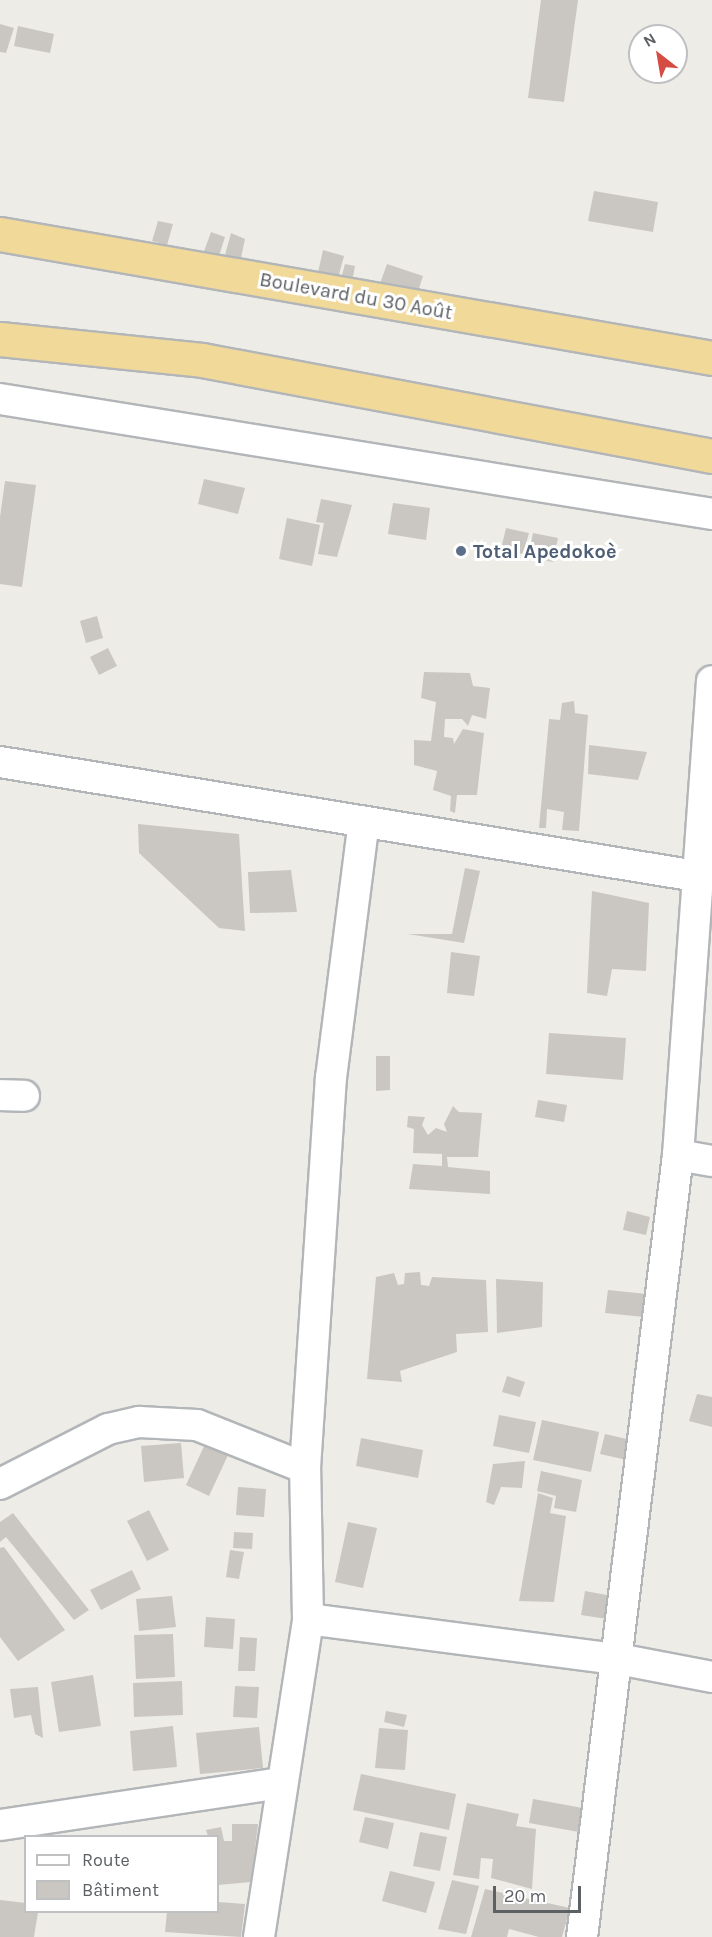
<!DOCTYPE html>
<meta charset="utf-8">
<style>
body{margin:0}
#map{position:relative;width:712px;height:1937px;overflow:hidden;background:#eeece6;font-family:Karla,sans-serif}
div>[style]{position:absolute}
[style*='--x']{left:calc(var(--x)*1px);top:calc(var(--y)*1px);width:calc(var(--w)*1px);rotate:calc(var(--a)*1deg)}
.building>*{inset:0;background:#cac7c2}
.roads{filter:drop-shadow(2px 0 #b3b6b9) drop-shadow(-2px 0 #b3b6b9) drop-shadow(0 2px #b3b6b9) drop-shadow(0 -2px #b3b6b9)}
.street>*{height:30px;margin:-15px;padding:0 15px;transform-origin:15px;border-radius:15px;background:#fff}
.highway>*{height:33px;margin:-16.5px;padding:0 16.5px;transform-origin:16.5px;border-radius:16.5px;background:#f1d999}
.dots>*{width:16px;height:16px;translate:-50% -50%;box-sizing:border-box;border:3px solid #fff;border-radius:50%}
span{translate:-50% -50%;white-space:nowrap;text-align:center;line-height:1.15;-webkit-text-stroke:6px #fff;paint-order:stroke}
.street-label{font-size:20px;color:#5d6164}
.service-label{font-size:20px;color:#4e5e75;font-weight:700}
.left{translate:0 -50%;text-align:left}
.legend{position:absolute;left:24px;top:1835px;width:195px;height:78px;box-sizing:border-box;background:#fff;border:2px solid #bec0c1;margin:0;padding:8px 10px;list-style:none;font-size:18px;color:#5d6164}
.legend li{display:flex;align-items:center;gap:12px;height:30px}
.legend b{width:30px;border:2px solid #bec0c1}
.north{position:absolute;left:628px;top:24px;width:60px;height:60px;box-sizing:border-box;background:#fff;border:2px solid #bec0c1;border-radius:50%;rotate:329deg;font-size:16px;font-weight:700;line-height:24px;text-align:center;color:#5d6164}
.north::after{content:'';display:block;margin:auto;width:21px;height:27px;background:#d64c43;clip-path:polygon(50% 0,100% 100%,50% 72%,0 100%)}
.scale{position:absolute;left:493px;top:1886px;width:88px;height:27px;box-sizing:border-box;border:3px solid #5d6164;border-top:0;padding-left:8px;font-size:18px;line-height:21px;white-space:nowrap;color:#5d6164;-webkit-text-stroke:4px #fff;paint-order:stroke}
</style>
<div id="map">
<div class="building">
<i style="clip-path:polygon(541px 0,578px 0,564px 102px,528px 98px)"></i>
<i style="clip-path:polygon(0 24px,14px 28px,6px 53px,0 52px)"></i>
<i style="clip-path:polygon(18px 26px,54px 34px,50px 53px,14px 46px)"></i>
<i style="clip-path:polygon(594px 191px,658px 202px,653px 232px,588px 221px)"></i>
<i style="clip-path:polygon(158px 221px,173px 224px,167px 245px,152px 241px)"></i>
<i style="clip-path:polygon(211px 232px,225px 237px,218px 259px,203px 254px)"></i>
<i style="clip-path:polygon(231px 233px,245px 239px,239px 267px,222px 266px)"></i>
<i style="clip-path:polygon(323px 250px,344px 256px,337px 282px,317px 277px)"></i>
<i style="clip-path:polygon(345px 264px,355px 266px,353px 277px,342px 275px)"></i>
<i style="clip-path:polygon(387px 264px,423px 276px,414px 304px,377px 292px)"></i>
<i style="clip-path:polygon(204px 479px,245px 488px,238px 514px,198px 504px)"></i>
<i style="clip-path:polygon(5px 481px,36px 485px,22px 587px,0 584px,0 517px)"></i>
<i style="clip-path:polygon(321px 499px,352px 505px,337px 557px,318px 554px,324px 523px,316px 522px)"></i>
<i style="clip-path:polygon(393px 503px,430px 508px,426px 540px,388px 534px)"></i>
<i style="clip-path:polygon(287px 518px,320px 525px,312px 566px,279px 559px)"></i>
<i style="clip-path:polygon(506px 528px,529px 533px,523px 554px,501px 549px)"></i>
<i style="clip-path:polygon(533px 533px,558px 538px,553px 562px,528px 557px)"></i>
<i style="clip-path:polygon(97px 616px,103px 638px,86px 643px,80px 621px)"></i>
<i style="clip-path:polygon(108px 648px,117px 666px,99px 675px,90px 657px)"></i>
<i style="clip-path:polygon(424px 672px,470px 673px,473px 686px,490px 688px,486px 719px,472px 715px,468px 726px,462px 719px,445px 719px,444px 737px,453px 738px,454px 744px,463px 729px,484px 733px,477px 795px,457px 795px,455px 813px,450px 811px,451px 796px,433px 790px,437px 771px,414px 765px,414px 740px,431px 741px,436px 702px,421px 698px)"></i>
<i style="clip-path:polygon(574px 701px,575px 713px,588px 715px,579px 831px,562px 830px,564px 812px,547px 809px,546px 828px,539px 828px,549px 719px,560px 720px,562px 703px)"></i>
<i style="clip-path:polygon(589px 745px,647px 752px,638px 780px,588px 774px)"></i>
<i style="clip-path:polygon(138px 824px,239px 834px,245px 931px,219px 928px,139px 853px)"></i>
<i style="clip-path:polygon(465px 868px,480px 871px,464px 943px,408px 934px,452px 934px)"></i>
<i style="clip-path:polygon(291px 870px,297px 912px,250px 913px,248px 872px)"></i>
<i style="clip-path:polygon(592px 891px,649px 903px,646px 971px,612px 969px,607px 996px,587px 993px)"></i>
<i style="clip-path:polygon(451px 952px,480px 956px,474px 996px,447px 993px)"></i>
<i style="clip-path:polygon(549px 1033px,626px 1038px,623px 1080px,546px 1074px)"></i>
<i style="clip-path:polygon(376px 1056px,390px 1056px,390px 1090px,376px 1091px)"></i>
<i style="clip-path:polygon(538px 1100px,567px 1105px,564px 1122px,535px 1117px)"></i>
<i style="clip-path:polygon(453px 1106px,459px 1112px,482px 1113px,478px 1157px,447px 1157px,448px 1167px,490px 1171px,490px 1194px,409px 1189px,413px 1164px,442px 1166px,442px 1154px,413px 1153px,414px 1129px,407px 1127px,408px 1116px,425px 1117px,422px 1125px,428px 1135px,436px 1128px,447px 1132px,444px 1124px)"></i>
<i style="clip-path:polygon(627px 1211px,650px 1217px,646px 1235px,623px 1230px)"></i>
<i style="clip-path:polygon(420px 1272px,421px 1285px,429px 1286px,432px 1277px,486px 1280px,488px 1332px,456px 1334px,457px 1352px,400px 1371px,402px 1382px,367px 1379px,376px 1277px,394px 1273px,398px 1285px,404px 1284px,405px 1273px)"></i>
<i style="clip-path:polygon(496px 1279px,543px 1282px,542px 1327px,497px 1333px)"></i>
<i style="clip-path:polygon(608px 1290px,647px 1294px,644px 1317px,605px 1313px)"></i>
<i style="clip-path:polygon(507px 1376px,525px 1382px,520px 1397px,502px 1392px)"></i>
<i style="clip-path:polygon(697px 1394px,712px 1397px,712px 1427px,689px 1421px)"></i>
<i style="clip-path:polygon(499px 1415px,536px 1422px,529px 1453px,493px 1446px)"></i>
<i style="clip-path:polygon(542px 1420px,599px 1432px,591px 1472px,533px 1460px)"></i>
<i style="clip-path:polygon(605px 1434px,631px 1440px,627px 1460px,600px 1454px)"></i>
<i style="clip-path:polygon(361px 1438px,423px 1450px,418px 1478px,356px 1466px)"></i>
<i style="clip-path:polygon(206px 1442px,229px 1453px,209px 1496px,186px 1485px)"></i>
<i style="clip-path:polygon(181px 1443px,184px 1478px,144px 1482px,141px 1446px)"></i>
<i style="clip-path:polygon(525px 1461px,522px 1488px,501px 1487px,494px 1505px,486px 1502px,493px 1464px)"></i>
<i style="clip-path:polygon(541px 1471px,582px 1480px,576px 1512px,554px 1508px,556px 1496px,537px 1491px)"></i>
<i style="clip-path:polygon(238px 1487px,266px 1489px,264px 1517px,236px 1515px)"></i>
<i style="clip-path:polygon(538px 1493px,553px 1498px,550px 1513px,566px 1516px,554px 1602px,519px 1601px)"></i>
<i style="clip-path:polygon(149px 1510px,169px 1550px,147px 1561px,127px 1521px)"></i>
<i style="clip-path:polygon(13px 1513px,89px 1610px,74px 1620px,6px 1537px,0 1542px,0 1522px)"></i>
<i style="clip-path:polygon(348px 1522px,377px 1528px,363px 1588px,335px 1582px)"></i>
<i style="clip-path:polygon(234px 1532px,253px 1533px,252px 1549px,233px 1548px)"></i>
<i style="clip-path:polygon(4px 1547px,65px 1630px,18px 1661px,0 1637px,0 1548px)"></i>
<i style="clip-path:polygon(230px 1550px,244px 1552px,239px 1579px,226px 1577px)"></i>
<i style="clip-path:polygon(132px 1570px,141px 1589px,101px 1610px,90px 1590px)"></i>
<i style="clip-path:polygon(585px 1591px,618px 1597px,614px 1620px,581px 1615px)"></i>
<i style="clip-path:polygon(172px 1596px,176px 1627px,139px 1631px,136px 1599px)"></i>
<i style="clip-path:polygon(206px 1617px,235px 1619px,233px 1649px,204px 1647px)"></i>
<i style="clip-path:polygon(173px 1634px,175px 1677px,136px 1679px,134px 1635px)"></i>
<i style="clip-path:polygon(240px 1637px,257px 1638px,255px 1671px,238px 1671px)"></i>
<i style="clip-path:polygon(93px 1675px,101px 1726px,59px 1732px,51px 1682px)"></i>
<i style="clip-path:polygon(182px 1681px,183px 1715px,134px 1717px,133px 1683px)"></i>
<i style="clip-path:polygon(235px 1686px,259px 1687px,257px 1718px,233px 1717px)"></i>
<i style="clip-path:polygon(38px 1687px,43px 1738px,35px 1734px,31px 1715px,14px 1718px,10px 1689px)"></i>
<i style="clip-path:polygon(386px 1711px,407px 1715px,404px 1727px,384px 1722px)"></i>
<i style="clip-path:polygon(173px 1726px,177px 1767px,133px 1771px,130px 1731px)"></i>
<i style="clip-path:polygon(259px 1727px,263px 1768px,200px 1774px,196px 1733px)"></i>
<i style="clip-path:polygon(379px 1728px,408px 1730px,405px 1770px,375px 1768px)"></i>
<i style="clip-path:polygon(361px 1774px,456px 1794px,449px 1830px,353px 1810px)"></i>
<i style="clip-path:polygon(533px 1799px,594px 1810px,590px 1834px,529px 1823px)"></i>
<i style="clip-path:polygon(467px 1803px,519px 1814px,516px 1826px,536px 1829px,532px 1889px,491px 1878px,493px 1859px,481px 1858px,479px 1879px,453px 1875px)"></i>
<i style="clip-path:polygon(365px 1817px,394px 1823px,388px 1849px,359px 1842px)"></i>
<i style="clip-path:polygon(232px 1824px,258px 1824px,251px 1882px,218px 1885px,218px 1836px,208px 1836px,206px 1830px,221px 1827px,224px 1841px,232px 1841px)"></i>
<i style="clip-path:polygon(420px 1832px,447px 1837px,440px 1871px,413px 1866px)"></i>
<i style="clip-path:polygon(390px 1871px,435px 1882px,426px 1913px,382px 1901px)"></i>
<i style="clip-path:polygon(452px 1880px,479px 1886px,466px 1934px,438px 1929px)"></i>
<i style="clip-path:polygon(485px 1889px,570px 1908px,562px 1937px,539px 1937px,509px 1929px,507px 1937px,471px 1937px)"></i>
<i style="clip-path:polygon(0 1900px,26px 1903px,26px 1912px,38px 1912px,34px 1937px,0 1937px)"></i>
<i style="clip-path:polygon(218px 1902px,245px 1904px,241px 1937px,165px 1932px,167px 1912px,218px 1912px)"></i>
</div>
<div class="roads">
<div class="street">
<i style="--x:0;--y:399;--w:721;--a:9.17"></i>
<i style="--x:0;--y:762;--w:705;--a:9.3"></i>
<i style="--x:0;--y:1095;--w:24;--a:2"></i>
<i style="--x:678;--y:1155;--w:35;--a:10"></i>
<i style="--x:0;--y:1484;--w:121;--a:-27"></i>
<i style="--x:108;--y:1429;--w:32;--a:-13"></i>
<i style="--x:139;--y:1422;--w:58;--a:3"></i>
<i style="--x:197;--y:1425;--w:116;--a:21.7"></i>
<i style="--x:308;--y:1619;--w:313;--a:7.4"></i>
<i style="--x:618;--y:1659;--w:96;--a:10.8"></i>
<i style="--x:0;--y:1825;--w:285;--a:-8.5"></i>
<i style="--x:259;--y:1937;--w:322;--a:-81.2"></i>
<i style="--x:308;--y:1619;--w:151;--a:-91.1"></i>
<i style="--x:305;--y:1468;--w:391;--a:-86.2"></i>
<i style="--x:331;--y:1078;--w:258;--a:-82.7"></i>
<i style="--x:582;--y:1937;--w:788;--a:-83"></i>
<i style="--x:678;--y:1155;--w:475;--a:-85.9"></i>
</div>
<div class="highway">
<i style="--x:0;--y:234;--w:723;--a:9.88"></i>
<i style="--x:0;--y:339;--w:203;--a:5.9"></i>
<i style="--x:202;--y:360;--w:519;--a:10.66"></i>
</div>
</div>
<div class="dots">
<i style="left:461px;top:551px;background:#5c6f8a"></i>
</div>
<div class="street-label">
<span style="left:356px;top:296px;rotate:10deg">Boulevard du 30 Août</span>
</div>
<div class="service-label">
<span class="left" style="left:473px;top:551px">Total Apedokoè</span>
</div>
<ul class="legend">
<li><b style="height:8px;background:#fff"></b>Route</li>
<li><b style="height:16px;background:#cac7c2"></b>Bâtiment</li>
</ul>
<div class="north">N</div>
<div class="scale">20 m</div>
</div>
